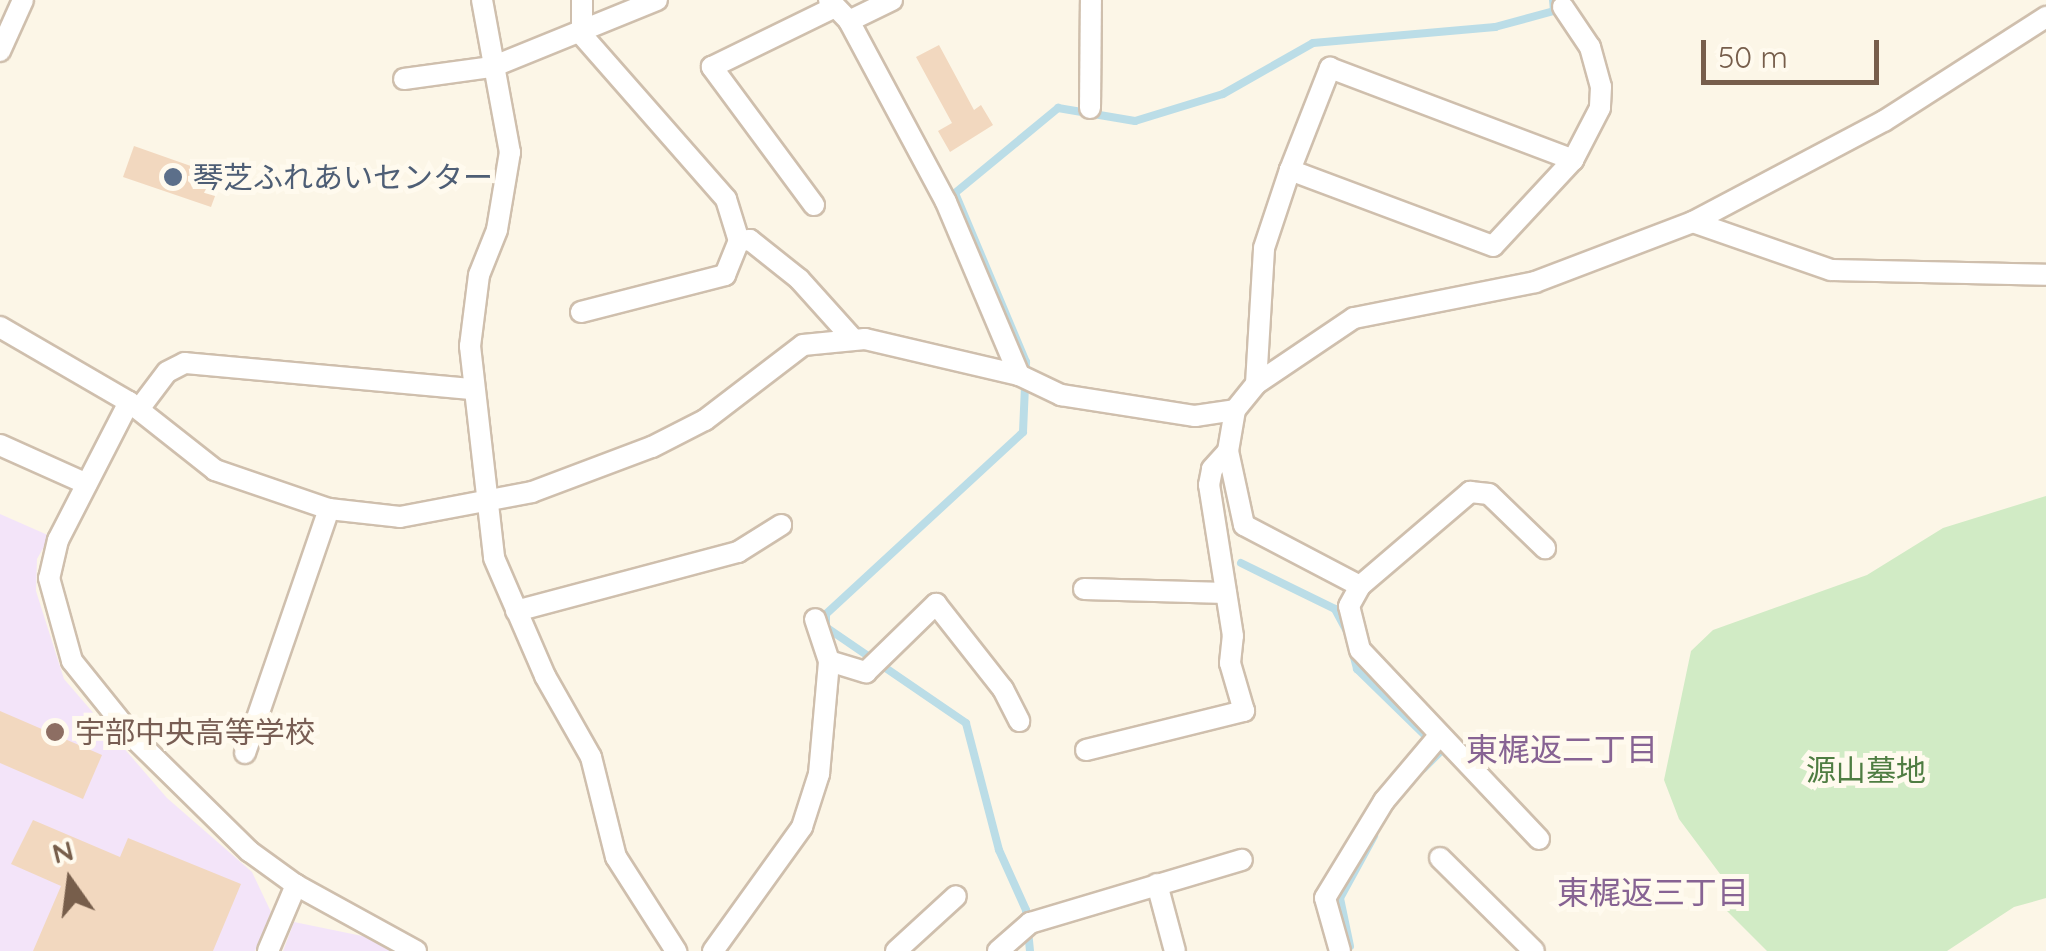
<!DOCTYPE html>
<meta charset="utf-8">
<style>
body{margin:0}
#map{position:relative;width:2046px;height:951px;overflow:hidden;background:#fcf6e7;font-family:Quicksand,"Noto Sans JP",sans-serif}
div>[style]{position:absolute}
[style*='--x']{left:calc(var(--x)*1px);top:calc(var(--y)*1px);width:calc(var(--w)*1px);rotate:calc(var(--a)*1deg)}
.education>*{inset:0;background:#f3e4f9}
.green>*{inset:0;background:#d1ebc5}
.stream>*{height:8px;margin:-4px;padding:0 4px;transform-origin:4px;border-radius:4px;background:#bbdde7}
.building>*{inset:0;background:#f2d8bf}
.roads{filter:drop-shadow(2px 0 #cfbfad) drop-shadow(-2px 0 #cfbfad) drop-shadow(0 2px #cfbfad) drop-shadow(0 -2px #cfbfad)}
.minor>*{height:20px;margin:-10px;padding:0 10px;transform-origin:10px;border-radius:10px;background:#fff}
.dots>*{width:28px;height:28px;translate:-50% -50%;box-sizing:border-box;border:5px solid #fffaee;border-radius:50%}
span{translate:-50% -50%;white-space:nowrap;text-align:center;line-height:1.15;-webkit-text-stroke:10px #fffaee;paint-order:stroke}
.service-label{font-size:30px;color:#4e5e75}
.left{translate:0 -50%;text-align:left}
.education-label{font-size:30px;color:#785e54}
.park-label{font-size:30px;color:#4f7d42}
.neighbourhood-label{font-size:32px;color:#876393}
.north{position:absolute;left:20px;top:831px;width:100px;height:100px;-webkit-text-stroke:8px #fffaee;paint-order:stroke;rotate:346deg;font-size:28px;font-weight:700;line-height:40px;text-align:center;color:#775e4b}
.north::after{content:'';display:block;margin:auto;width:35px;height:45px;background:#775e4b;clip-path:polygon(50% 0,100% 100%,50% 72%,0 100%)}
.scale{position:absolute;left:1701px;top:40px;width:178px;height:45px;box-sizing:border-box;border:5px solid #775e4b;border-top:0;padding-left:12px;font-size:30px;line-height:35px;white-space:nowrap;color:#775e4b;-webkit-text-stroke:8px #fffaee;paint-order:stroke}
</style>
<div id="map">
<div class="education">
<i style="clip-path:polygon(0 514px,50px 536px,37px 559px,36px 591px,64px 679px,167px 798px,252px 872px,271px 912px,255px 951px,0 951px)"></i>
<i style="clip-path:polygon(294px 922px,372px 938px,395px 951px,283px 951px)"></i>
</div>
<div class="green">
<i style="clip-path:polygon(2046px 496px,2046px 898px,2014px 907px,1947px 951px,1767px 951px,1719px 903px,1732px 890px,1679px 819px,1664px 780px,1691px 651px,1713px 630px,1867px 575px,1943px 528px)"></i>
</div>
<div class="stream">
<i style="--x:1241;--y:563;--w:105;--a:26.1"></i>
<i style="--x:1335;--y:609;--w:26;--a:62"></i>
<i style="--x:1352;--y:650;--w:20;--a:75"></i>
<i style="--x:1357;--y:669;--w:117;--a:44.3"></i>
<i style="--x:1441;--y:751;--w:25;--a:135"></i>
<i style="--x:1350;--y:946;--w:49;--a:-101.8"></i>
<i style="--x:1340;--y:898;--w:71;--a:-61.3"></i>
<i style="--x:1030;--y:951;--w:41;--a:-95.6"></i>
<i style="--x:1026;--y:910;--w:66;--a:-114.2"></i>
<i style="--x:999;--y:850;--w:131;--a:-104.6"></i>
<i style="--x:966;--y:723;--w:170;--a:-145.6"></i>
<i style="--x:826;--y:627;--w:13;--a:-90"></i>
<i style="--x:826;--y:614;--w:268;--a:-42.7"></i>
<i style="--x:1023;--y:432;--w:70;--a:-87.5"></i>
<i style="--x:1026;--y:362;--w:183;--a:-112.8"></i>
<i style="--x:955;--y:193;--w:134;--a:-39.5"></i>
<i style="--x:1058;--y:108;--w:78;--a:9.6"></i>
<i style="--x:1135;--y:121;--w:92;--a:-17.1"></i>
<i style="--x:1223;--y:94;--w:103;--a:-29.5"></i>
<i style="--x:1313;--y:43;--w:183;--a:-5"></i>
<i style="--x:1495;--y:27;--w:61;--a:-15.2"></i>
<i style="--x:1554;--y:11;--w:11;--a:-95"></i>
</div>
<div class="building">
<i style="clip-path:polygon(939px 45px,974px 110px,981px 105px,993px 125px,950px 152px,938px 131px,952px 123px,916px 57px)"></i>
<i style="clip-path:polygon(134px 146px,222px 177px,211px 207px,123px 177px)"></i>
<i style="clip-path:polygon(0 711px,102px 755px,83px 799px,0 763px)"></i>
<i style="clip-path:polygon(33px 820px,120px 857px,128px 838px,241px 884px,213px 951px,33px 951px,61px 886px,11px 864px)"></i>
</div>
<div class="roads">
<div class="minor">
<i style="--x:482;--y:0;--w:155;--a:79.6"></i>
<i style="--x:510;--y:152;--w:79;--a:99.5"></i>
<i style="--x:497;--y:230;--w:48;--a:111.8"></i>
<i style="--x:479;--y:275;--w:72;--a:97.2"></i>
<i style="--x:470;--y:346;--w:213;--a:83.5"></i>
<i style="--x:494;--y:558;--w:129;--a:66.6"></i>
<i style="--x:545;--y:676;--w:93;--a:60.4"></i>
<i style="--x:591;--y:757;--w:103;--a:76"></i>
<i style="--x:616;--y:857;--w:112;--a:57.4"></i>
<i style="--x:582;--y:0;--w:35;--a:90"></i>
<i style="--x:582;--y:35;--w:218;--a:48.7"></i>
<i style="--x:726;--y:199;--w:44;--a:72.8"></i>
<i style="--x:739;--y:241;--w:11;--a:-5"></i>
<i style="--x:750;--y:240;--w:63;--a:38.5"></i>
<i style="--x:799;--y:279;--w:81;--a:48"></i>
<i style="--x:829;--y:0;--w:29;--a:46"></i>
<i style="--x:849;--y:21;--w:205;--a:61.8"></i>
<i style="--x:946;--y:202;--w:188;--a:67.1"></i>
<i style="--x:1563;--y:7;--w:48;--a:56"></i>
<i style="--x:1590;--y:47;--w:41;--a:74.6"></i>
<i style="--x:1601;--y:87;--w:21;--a:93"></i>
<i style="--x:1600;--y:108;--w:59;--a:117.4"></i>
<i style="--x:849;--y:21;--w:48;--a:-26"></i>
<i style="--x:0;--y:51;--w:56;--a:-65.7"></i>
<i style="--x:404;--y:79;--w:89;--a:-7.8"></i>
<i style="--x:492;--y:67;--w:178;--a:-22.1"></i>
<i style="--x:1090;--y:108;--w:108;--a:-89.5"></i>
<i style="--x:814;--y:205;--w:172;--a:-126.5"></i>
<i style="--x:712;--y:67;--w:135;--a:-26"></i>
<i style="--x:1693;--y:222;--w:146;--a:19.2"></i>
<i style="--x:1831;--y:270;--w:215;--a:1.3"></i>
<i style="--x:581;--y:312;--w:149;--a:-14.4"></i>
<i style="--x:725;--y:275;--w:37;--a:-68"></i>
<i style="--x:0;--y:327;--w:149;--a:30.2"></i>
<i style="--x:129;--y:402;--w:110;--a:38.3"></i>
<i style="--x:215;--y:470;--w:120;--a:18.9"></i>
<i style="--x:329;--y:509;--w:71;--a:6.4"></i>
<i style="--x:400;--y:517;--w:134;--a:-10.7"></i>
<i style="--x:532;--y:492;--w:128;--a:-20.6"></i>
<i style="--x:652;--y:447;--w:59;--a:-27"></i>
<i style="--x:705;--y:420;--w:123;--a:-37.4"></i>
<i style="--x:803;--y:345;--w:62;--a:-5.5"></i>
<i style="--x:865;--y:339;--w:158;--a:13.2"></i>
<i style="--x:1019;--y:375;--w:47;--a:25.5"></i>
<i style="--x:1061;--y:395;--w:136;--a:8.9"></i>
<i style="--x:1195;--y:416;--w:40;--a:-8.5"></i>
<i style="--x:1256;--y:384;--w:136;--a:-86.6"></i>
<i style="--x:1264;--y:248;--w:82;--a:-71.6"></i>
<i style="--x:1290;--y:170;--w:110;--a:-68.6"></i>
<i style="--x:1330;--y:68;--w:260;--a:20.7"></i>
<i style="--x:1573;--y:160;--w:117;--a:132.9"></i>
<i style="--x:1493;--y:246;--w:217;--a:-159.5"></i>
<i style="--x:129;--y:402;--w:155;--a:117.2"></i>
<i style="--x:58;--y:540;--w:39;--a:103"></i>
<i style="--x:49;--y:578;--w:86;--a:74.5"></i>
<i style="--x:72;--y:661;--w:97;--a:51.2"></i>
<i style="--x:133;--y:737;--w:163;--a:44.5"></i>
<i style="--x:249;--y:851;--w:58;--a:35.9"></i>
<i style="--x:296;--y:885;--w:137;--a:28.8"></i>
<i style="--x:139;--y:409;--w:46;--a:-52.9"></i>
<i style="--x:167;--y:372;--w:20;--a:-27"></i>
<i style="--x:185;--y:363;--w:288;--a:5.2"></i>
<i style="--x:0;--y:445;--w:95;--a:24.1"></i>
<i style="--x:1360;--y:586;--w:145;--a:-40.5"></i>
<i style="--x:1470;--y:492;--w:19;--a:6"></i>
<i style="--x:1489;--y:494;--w:78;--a:44"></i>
<i style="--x:1084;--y:589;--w:142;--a:1.6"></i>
<i style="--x:516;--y:611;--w:230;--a:-14.9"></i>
<i style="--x:738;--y:552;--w:51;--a:-32.1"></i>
<i style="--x:829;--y:661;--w:39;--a:17"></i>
<i style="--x:866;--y:672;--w:98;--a:-44.2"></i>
<i style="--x:936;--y:604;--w:108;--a:51.8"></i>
<i style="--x:1003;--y:689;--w:36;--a:63"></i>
<i style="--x:1086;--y:750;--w:163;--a:-13.9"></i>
<i style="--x:1244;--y:711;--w:50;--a:-106.3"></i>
<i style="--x:1230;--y:663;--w:27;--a:-84"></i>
<i style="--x:1233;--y:636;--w:153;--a:-99"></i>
<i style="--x:1209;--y:485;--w:16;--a:-79"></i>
<i style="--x:1212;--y:469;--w:24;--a:-48"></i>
<i style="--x:245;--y:753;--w:258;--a:-71"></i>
<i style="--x:1539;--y:839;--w:260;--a:-133.4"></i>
<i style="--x:1360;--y:650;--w:45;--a:-104"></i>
<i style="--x:1349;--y:606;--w:23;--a:-61"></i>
<i style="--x:1360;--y:586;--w:131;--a:-152.3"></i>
<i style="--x:1244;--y:525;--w:76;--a:-102.2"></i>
<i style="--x:1228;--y:451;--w:42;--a:-80.3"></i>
<i style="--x:1235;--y:410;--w:33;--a:-51"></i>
<i style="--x:1256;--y:384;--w:118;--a:-34"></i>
<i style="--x:1354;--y:318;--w:185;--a:-11.2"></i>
<i style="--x:1535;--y:282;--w:169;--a:-20.8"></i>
<i style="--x:1693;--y:222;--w:216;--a:-27.9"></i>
<i style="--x:1884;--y:121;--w:193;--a:-32.7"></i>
<i style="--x:1440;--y:858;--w:132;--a:44.7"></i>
<i style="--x:1157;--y:884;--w:69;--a:75"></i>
<i style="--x:268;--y:951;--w:72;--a:-67"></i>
<i style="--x:713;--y:951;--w:153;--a:-54.3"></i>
<i style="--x:802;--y:827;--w:56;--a:-72.2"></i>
<i style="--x:819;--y:774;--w:113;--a:-84.9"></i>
<i style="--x:829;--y:661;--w:44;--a:-108.4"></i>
<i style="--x:896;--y:951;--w:81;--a:-42.5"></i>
<i style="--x:998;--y:951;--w:43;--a:-41.2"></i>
<i style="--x:1030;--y:923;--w:221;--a:-16.6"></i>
<i style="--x:1340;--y:951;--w:55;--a:-105.8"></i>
<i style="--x:1325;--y:898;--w:114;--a:-58.7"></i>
<i style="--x:1384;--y:801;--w:85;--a:-49.8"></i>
</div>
</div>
<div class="dots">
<i style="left:173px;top:177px;background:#5c6f8a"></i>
<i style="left:55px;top:732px;background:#8d6e63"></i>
</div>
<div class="service-label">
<span class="left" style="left:193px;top:177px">琴芝ふれあいセンター</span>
</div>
<div class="education-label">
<span class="left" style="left:75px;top:732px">宇部中央高等学校</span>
</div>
<div class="park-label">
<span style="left:1866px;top:770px">源山墓地</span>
</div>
<div class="neighbourhood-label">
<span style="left:1562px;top:749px">東梶返二丁目</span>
<span style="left:1653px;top:892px">東梶返三丁目</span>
</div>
<div class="north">N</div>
<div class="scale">50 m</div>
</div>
